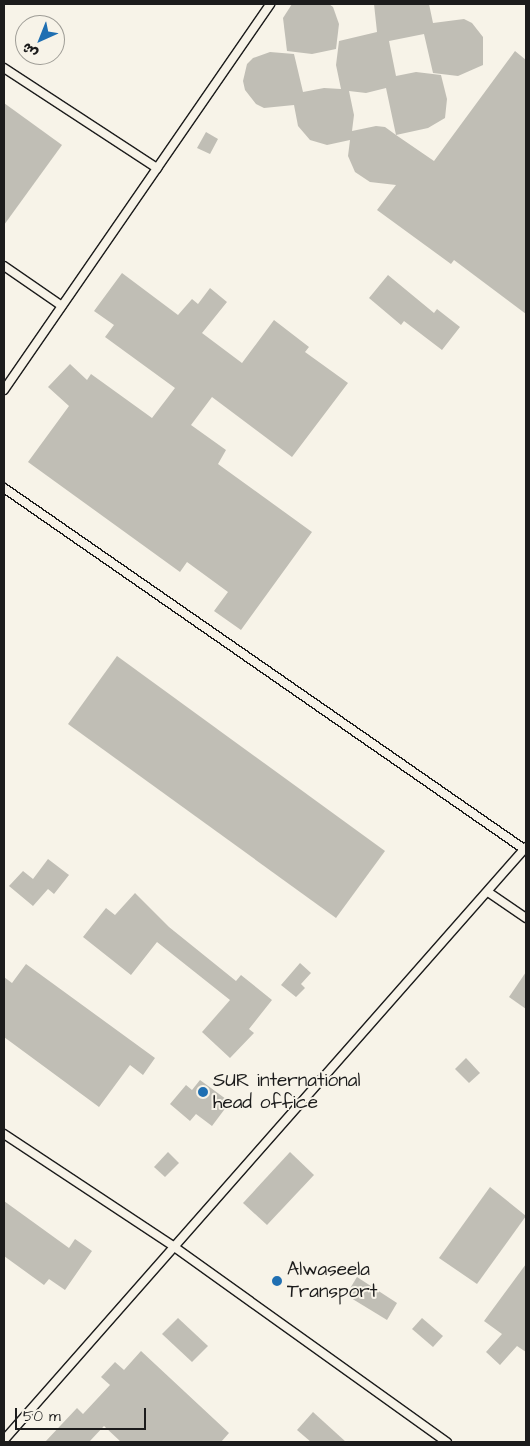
<!DOCTYPE html>
<meta charset="utf-8">
<style>
body{margin:0}
#map{position:relative;width:530px;height:1446px;overflow:hidden;background:#f7f3e8;font-family:"Architects Daughter","Playpen Sans Arabic",sans-serif}
div>[style]{position:absolute}
[style*='--x']{left:calc(var(--x)*1px);top:calc(var(--y)*1px);width:calc(var(--w)*1px);rotate:calc(var(--a)*1deg)}
.building>*{inset:0;background:#c0beb5}
.roads{filter:drop-shadow(1px 0 #1c1c1c) drop-shadow(-1px 0 #1c1c1c) drop-shadow(0 1px #1c1c1c) drop-shadow(0 -1px #1c1c1c)}
.lane>*{height:8px;margin:-4px;padding:0 4px;transform-origin:4px;border-radius:4px;background:#f7f3e8}
.dots>*{width:14px;height:14px;translate:-50% -50%;box-sizing:border-box;border:2px solid #f7f3e8;border-radius:50%}
span{translate:-50% -50%;white-space:nowrap;text-align:center;line-height:1.15;-webkit-text-stroke:4px #f7f3e8;paint-order:stroke}
.poi-label{font-size:19px;color:#1c1c1c}
.left{translate:0 -50%;text-align:left}
.frame{position:absolute;inset:0;border:5px solid #1c1c1c;pointer-events:none}
.north{position:absolute;left:15px;top:15px;width:50px;height:50px;box-sizing:border-box;background:#f7f3e8;border:1px solid #9f9d96;border-radius:50%;rotate:224deg;font-size:14px;font-weight:700;line-height:20px;text-align:center;color:#1c1c1c}
.north::after{content:'';display:block;margin:auto;width:18px;height:22px;background:#1f6fb2;clip-path:polygon(50% 0,100% 100%,50% 72%,0 100%)}
.scale{position:absolute;left:15px;top:1408px;width:131px;height:22px;box-sizing:border-box;border:2px solid #1c1c1c;border-top:0;padding-left:6px;font-size:15px;line-height:18px;white-space:nowrap;color:#1c1c1c;-webkit-text-stroke:4px #f7f3e8;paint-order:stroke}
</style>
<div id="map">
<div class="building">
<i style="clip-path:polygon(292px 4px,329px 4px,333px 7px,339px 24px,336px 49px,312px 54px,287px 51px,283px 18px)"></i>
<i style="clip-path:polygon(evenodd,374px 4px,429px 4px,433px 23px,464px 19px,472px 23px,483px 37px,483px 65px,458px 76px,433px 73px,424px 34px,389px 41px,396px 76px,416px 72px,441px 75px,447px 99px,445px 118px,428px 128px,396px 135px,434px 161px,515px 51px,526px 60px,526px 314px,454px 260px,451px 264px,377px 210px,396px 185px,370px 182px,355px 172px,348px 156px,350px 140px,327px 145px,310px 140px,298px 126px,294px 105px,264px 108px,256px 104px,245px 90px,243px 81px,247px 64px,253px 58px,270px 52px,294px 54px,303px 92px,324px 88px,341px 89px,336px 65px,339px 41px,377px 32px,374px 4px,386px 88px,396px 135px,385px 127px,376px 126px,352px 131px,354px 115px,349px 91px,366px 93px,386px 88px)"></i>
<i style="clip-path:polygon(4px 103px,62px 145px,4px 225px)"></i>
<i style="clip-path:polygon(206px 132px,218px 139px,210px 154px,197px 148px)"></i>
<i style="clip-path:polygon(122px 273px,178px 315px,192px 299px,198px 304px,210px 288px,227px 302px,202px 333px,242px 363px,274px 320px,309px 347px,305px 352px,348px 383px,292px 457px,212px 397px,191px 425px,226px 450px,218px 464px,312px 532px,241px 630px,214px 611px,228px 592px,187px 562px,180px 572px,28px 462px,69px 406px,48px 387px,70px 364px,87px 380px,91px 374px,152px 418px,175px 388px,105px 337px,114px 325px,94px 311px)"></i>
<i style="clip-path:polygon(388px 275px,434px 313px,437px 309px,460px 327px,442px 350px,404px 321px,401px 325px,369px 298px)"></i>
<i style="clip-path:polygon(117px 656px,385px 851px,336px 918px,68px 724px)"></i>
<i style="clip-path:polygon(48px 859px,69px 875px,54px 894px,48px 889px,33px 906px,9px 886px,23px 871px,33px 879px)"></i>
<i style="clip-path:polygon(135px 893px,169px 927px,236px 981px,241px 975px,272px 1000px,249px 1029px,254px 1033px,230px 1058px,202px 1032px,230px 1000px,157px 942px,131px 975px,83px 937px,106px 908px,115px 915px)"></i>
<i style="clip-path:polygon(300px 963px,311px 973px,301px 984px,305px 988px,296px 997px,281px 985px)"></i>
<i style="clip-path:polygon(26px 964px,155px 1058px,143px 1075px,130px 1065px,99px 1107px,4px 1037px,4px 977px,12px 983px)"></i>
<i style="clip-path:polygon(526px 972px,526px 1009px,509px 997px)"></i>
<i style="clip-path:polygon(466px 1058px,480px 1073px,469px 1083px,455px 1069px)"></i>
<i style="clip-path:polygon(200px 1080px,230px 1102px,212px 1126px,196px 1114px,190px 1121px,170px 1104px,186px 1085px,192px 1090px)"></i>
<i style="clip-path:polygon(168px 1152px,179px 1163px,165px 1177px,154px 1167px)"></i>
<i style="clip-path:polygon(290px 1152px,314px 1175px,267px 1225px,243px 1203px)"></i>
<i style="clip-path:polygon(490px 1187px,526px 1216px,477px 1284px,439px 1258px)"></i>
<i style="clip-path:polygon(4px 1201px,69px 1248px,75px 1239px,92px 1251px,65px 1290px,49px 1279px,44px 1285px,4px 1256px)"></i>
<i style="clip-path:polygon(526px 1264px,526px 1352px,517px 1346px,500px 1365px,486px 1352px,502px 1334px,484px 1321px)"></i>
<i style="clip-path:polygon(357px 1277px,397px 1303px,387px 1320px,346px 1295px)"></i>
<i style="clip-path:polygon(178px 1318px,208px 1346px,192px 1362px,162px 1334px)"></i>
<i style="clip-path:polygon(422px 1318px,443px 1336px,433px 1347px,412px 1329px)"></i>
<i style="clip-path:polygon(141px 1351px,229px 1433px,221px 1442px,121px 1442px,104px 1426px,89px 1442px,45px 1442px,77px 1408px,83px 1414px,110px 1385px,101px 1377px,115px 1362px,124px 1370px)"></i>
<i style="clip-path:polygon(313px 1412px,346px 1442px,311px 1442px,297px 1430px)"></i>
</div>
<div class="roads">
<div class="lane">
<i style="--x:4;--y:68;--w:183;--a:33.2"></i>
<i style="--x:4;--y:266;--w:70;--a:34.6"></i>
<i style="--x:4;--y:390;--w:469;--a:-55.4"></i>
<i style="--x:4;--y:488;--w:633;--a:34.77"></i>
<i style="--x:488;--y:892;--w:46;--a:34.4"></i>
<i style="--x:4;--y:1134;--w:203;--a:33.5"></i>
<i style="--x:173;--y:1246;--w:337;--a:35.6"></i>
<i style="--x:4;--y:1440;--w:790;--a:-48.64"></i>
</div>
</div>
<div class="dots">
<i style="left:203px;top:1092px;background:#1f6fb2"></i>
<i style="left:277px;top:1281px;background:#1f6fb2"></i>
</div>
<div class="poi-label">
<span class="left" style="left:213px;top:1092px">SUR international<br>head office</span>
<span class="left" style="left:287px;top:1281px">Alwaseela<br>Transport</span>
</div>
<div class="frame"></div>
<div class="north">ش</div>
<div class="scale">50 m</div>
</div>
